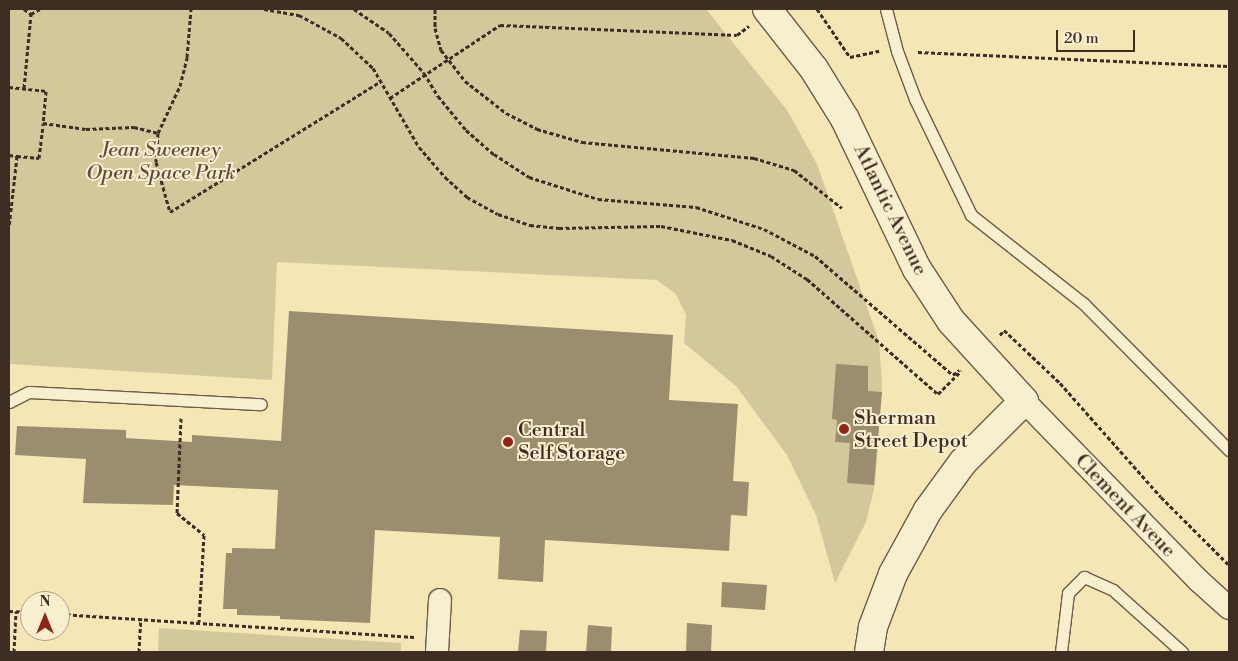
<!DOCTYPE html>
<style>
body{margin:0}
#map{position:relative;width:1238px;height:661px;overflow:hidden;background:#f4e7b5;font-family:"Libre Bodoni",serif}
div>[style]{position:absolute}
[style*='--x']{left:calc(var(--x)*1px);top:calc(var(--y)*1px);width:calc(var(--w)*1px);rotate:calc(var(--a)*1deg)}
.green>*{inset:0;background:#d5c79c}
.building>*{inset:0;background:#9d8d6f}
.path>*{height:3px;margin-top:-1.5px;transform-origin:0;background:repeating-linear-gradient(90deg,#3f2c23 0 4px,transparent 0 6.5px)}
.roads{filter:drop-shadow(1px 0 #6c5b48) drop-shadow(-1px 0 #6c5b48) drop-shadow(0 1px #6c5b48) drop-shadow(0 -1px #6c5b48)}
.lane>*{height:11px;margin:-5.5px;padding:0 5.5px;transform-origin:5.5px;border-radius:5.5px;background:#f8efcf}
.street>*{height:22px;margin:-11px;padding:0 11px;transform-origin:11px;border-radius:11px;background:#f8efcf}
.secondary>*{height:28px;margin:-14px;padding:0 14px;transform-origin:14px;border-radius:14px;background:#f8efcf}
.dots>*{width:14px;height:14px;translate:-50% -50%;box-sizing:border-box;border:2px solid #f8efcf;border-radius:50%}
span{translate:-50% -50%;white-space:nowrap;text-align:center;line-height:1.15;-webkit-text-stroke:4px #f8efcf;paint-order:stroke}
.park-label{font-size:20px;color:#5d4b3b;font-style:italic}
.street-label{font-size:20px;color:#3f2c23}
.poi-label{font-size:20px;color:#3f2c23}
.left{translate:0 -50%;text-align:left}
.frame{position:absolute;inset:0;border:10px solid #3f2c23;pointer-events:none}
.north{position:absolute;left:20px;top:591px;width:50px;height:50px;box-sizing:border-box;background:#f8efcf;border:1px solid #aea18a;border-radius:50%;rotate:0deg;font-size:14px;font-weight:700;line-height:20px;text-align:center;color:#3f2c23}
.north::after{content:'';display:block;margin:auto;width:18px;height:22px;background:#8f2418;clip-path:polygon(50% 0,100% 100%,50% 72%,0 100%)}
.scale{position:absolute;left:1056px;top:30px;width:79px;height:22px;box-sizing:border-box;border:2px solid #3f2c23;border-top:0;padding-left:6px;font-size:15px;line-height:18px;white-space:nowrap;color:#3f2c23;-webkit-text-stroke:4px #f8efcf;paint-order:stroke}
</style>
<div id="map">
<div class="green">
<i style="clip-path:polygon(9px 9px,706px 9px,787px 110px,817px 164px,879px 341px,882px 384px,875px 485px,866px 522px,835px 583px,816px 515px,787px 455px,736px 386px,684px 343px,686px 315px,676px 294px,657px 280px,277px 262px,272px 380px,9px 364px)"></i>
<i style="clip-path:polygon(159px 628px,401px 643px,401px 652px,158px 652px)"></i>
</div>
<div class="building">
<i style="clip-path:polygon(289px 311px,673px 335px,669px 400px,738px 404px,733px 481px,749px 482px,747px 516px,731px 515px,729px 551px,545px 540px,543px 582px,498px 579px,500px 537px,375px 530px,370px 623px,280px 619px,280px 616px,237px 615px,237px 609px,223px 609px,226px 553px,232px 553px,232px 548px,275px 549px,278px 490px,174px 485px,173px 505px,83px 503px,86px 459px,15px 455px,17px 426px,126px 430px,126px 438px,192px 442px,192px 435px,281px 441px)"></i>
<i style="clip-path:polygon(836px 364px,868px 366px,868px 391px,882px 392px,874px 485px,847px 483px,850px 443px,835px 442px,837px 420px,832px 419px)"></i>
<i style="clip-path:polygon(722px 582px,767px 585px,765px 610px,721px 607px)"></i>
<i style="clip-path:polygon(687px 623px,712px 625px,711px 652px,686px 652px)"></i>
<i style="clip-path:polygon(588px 625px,612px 627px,611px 652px,586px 652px)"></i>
<i style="clip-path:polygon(520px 630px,547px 631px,546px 652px,518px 652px)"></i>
</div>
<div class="path">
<i style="--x:24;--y:9;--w:9;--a:36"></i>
<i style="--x:31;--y:14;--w:10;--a:-29"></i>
<i style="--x:264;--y:9;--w:36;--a:10"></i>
<i style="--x:299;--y:15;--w:48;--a:28.7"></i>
<i style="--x:341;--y:38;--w:44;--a:43.2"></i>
<i style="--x:373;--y:68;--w:91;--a:59.8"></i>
<i style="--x:419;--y:147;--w:40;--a:49"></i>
<i style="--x:445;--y:177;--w:30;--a:42"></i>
<i style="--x:467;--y:197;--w:35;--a:29"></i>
<i style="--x:498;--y:214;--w:34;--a:19"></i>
<i style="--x:530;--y:225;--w:29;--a:6"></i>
<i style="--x:559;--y:228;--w:102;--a:-1.1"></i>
<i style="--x:661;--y:226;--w:72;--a:11.2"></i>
<i style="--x:732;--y:240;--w:42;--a:22.3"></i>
<i style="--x:771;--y:256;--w:43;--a:32.6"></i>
<i style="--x:807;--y:279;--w:174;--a:41.3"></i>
<i style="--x:938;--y:394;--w:33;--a:-45"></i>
<i style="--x:354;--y:9;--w:42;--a:34.4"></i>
<i style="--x:389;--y:33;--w:53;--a:48.8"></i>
<i style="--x:424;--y:73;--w:27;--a:59"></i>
<i style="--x:438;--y:96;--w:44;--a:50.5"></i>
<i style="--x:466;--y:130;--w:37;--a:41"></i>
<i style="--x:494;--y:154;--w:42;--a:33.3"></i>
<i style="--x:529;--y:177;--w:72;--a:17.7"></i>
<i style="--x:598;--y:199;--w:98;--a:4.7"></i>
<i style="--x:696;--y:207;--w:71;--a:17.9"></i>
<i style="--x:764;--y:229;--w:58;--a:27.9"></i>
<i style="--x:815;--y:256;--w:182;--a:40.8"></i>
<i style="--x:953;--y:375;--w:8;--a:-40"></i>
<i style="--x:435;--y:9;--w:19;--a:90"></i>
<i style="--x:435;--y:28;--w:23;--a:75"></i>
<i style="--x:441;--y:50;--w:39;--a:52"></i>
<i style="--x:465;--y:81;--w:52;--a:38"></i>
<i style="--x:506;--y:113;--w:35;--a:27"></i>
<i style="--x:537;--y:129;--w:47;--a:16.1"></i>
<i style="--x:582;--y:142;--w:173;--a:5.3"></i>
<i style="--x:754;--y:158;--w:42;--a:16.7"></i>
<i style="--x:794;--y:170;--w:61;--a:38.4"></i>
<i style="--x:817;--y:9;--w:58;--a:55.5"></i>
<i style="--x:850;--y:57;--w:30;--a:-12"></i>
<i style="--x:918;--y:52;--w:311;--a:2.6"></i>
<i style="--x:9;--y:87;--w:37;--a:6"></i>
<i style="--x:46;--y:91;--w:32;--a:95"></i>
<i style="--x:43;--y:123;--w:43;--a:7.9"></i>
<i style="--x:86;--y:129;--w:48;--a:-2.4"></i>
<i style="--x:134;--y:127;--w:25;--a:14"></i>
<i style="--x:158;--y:133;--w:52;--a:-64.9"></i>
<i style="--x:180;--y:86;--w:30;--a:-76"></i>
<i style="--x:187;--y:57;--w:48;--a:-85.2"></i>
<i style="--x:24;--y:88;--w:74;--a:-84.6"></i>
<i style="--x:390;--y:98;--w:132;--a:-33.6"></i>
<i style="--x:500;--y:25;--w:237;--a:2.4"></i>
<i style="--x:737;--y:35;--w:15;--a:-37"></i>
<i style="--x:158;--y:133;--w:29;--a:94"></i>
<i style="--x:156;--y:162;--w:52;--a:74.4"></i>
<i style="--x:170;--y:212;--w:248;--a:-31.8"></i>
<i style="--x:9;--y:155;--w:8;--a:7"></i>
<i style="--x:17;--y:156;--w:71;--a:96.4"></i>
<i style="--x:17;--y:156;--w:22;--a:5"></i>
<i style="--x:39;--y:158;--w:35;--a:-83"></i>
<i style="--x:1000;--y:335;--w:6;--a:-51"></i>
<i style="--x:1004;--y:330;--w:77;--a:43.4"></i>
<i style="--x:1060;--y:383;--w:152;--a:48.5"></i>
<i style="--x:1161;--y:497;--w:96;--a:45"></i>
<i style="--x:181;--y:418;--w:95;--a:92.4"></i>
<i style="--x:177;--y:513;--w:35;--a:39"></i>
<i style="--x:204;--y:535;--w:87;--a:93.3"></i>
<i style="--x:9;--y:611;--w:21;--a:3"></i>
<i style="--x:60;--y:614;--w:355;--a:3.7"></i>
<i style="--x:14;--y:652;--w:41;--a:-87.2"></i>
<i style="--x:139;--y:652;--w:34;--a:-87"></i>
</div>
<div class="roads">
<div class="lane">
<i style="--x:886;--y:9;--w:43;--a:75.3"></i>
<i style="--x:897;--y:51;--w:51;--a:69.4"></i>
<i style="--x:915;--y:99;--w:129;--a:64.2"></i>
<i style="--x:971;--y:215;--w:142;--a:38.2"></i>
<i style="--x:1083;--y:303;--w:207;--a:45.2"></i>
<i style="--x:9;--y:402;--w:22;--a:-27"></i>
<i style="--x:29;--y:392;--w:232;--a:3"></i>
<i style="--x:1061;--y:652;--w:59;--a:-83.2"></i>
<i style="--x:1068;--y:593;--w:23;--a:-45"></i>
<i style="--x:1084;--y:577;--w:32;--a:24"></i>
<i style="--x:1113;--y:590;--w:93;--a:41.9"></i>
</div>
<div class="street">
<i style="--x:1024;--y:401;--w:250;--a:45.8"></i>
<i style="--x:1198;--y:580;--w:42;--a:42.1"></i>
<i style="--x:437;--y:652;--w:52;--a:-86.7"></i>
</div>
<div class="secondary">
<i style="--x:767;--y:9;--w:76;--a:51.9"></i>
<i style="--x:814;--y:69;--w:59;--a:58.2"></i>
<i style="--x:845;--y:119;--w:166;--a:64.4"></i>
<i style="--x:917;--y:269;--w:62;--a:56.8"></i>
<i style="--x:951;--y:321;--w:108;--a:47.6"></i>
<i style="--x:1024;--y:401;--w:86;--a:135"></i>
<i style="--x:963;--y:462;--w:59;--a:126.1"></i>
<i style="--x:928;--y:510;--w:73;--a:118.7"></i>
<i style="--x:893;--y:574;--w:57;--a:110.7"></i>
<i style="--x:873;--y:627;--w:25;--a:99"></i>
</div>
</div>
<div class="dots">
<i style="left:844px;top:429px;background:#8f2418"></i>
<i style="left:508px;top:442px;background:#8f2418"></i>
</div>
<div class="park-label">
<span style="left:161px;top:162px">Jean Sweeney<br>Open Space Park</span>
</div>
<div class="street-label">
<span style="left:890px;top:210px;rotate:64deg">Atlantic Avenue</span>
<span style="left:1125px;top:506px;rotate:46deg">Clement Aveue</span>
</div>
<div class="poi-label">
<span class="left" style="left:854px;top:430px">Sherman<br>Street Depot</span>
<span class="left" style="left:518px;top:442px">Central<br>Self Storage</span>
</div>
<div class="frame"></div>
<div class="north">N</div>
<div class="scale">20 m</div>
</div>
